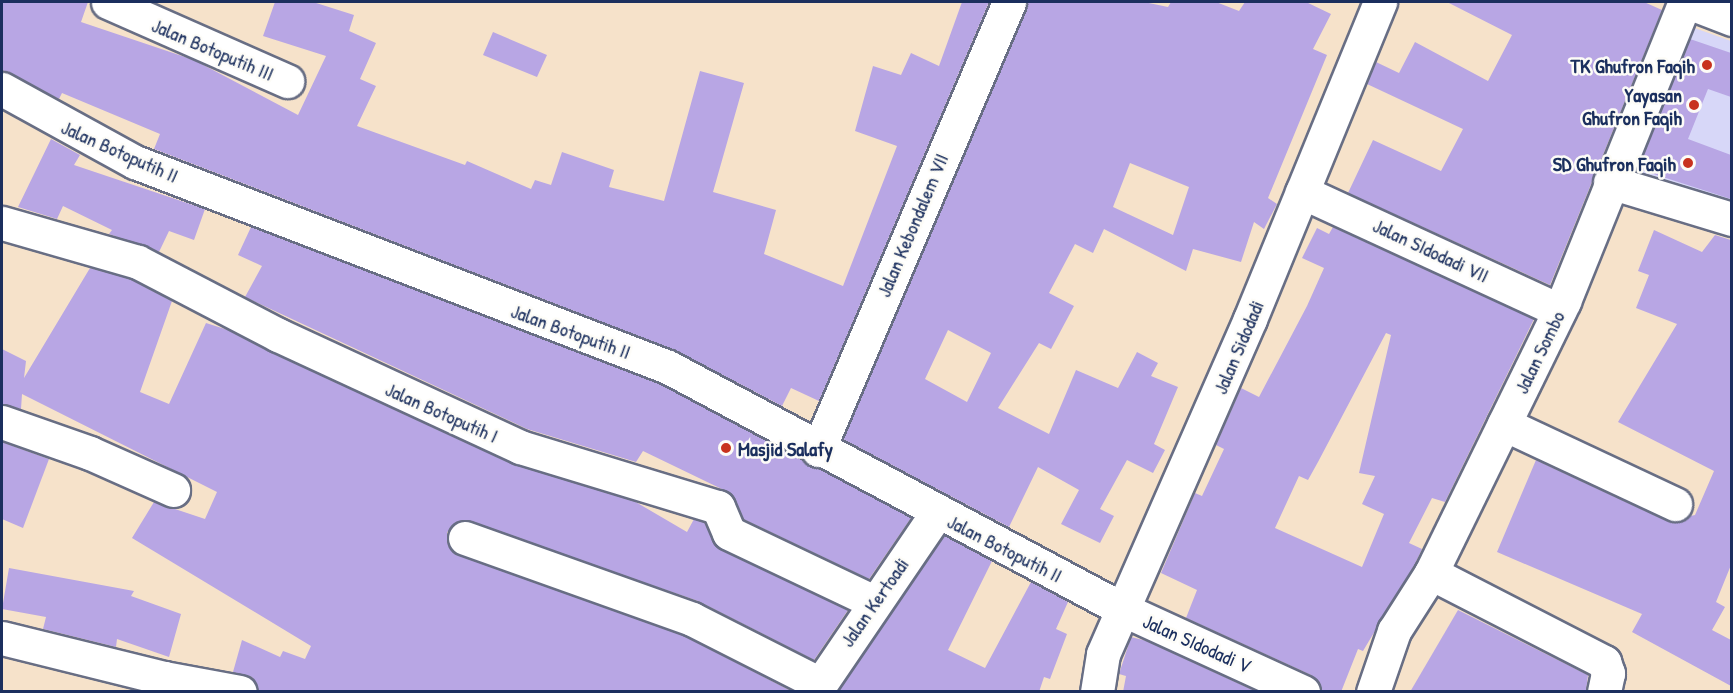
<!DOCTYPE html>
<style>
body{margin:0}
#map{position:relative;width:1733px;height:693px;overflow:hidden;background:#f6e2ca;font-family:"Patrick Hand",sans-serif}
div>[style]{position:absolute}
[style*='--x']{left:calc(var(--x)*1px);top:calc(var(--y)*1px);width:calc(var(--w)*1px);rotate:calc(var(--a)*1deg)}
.built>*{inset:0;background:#d7d7f8}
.building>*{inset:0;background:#b8a6e4}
.roads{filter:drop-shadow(2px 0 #686e84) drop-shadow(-2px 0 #686e84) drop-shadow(0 2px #686e84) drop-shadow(0 -2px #686e84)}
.minor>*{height:33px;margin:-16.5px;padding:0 16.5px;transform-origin:16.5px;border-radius:16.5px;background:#fff}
.dots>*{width:16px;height:16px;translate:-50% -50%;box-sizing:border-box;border:3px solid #fdfcf7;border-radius:50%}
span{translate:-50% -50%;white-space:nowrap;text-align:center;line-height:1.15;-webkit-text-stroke:5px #fdfcf7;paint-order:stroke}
.street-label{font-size:20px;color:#1b2f5e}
.poi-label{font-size:20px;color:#1b2f5e;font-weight:700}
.right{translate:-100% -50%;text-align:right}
.left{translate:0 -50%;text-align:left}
.frame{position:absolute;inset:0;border:3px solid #1b2f5e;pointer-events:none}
</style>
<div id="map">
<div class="built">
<i style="clip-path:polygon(1689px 26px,1731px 41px,1731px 207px,1629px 170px)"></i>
</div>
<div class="building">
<i style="clip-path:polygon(2px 2px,88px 2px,81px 22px,194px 60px,298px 115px,326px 56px,263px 36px,275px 2px,313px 2px,354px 15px,349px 31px,376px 43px,360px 79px,376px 86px,357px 126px,465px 165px,467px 161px,531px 189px,535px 180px,551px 185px,562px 152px,614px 170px,609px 187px,664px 201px,700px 71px,744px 83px,713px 192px,776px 210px,764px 254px,843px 286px,897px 146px,855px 131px,873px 66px,901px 75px,911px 53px,939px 66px,962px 2px,989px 2px,819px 401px,791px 388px,782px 406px,675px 350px,154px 149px,160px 134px,62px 93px,59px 99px,2px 70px)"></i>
<i style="clip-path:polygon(evenodd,1027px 2px,1144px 2px,1168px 7px,1171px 2px,1216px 2px,1239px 11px,1245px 2px,1306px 2px,1331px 14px,1313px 49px,1327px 55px,1268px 198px,1277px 204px,1264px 229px,1254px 222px,1241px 262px,1193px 249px,1186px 271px,1104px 229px,1093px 253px,1075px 244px,1049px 293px,1074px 306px,1051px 349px,1039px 343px,998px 408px,1049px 434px,1076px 370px,1118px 388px,1137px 352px,1158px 363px,1151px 376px,1178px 387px,1154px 444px,1165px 450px,1153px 473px,1127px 460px,1100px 509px,1114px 516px,1100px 543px,1061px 524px,1079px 490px,1038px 467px,1009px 527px,843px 439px,1027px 2px,1130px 163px,1189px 187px,1173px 235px,1113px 207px,1130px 163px,1027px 2px,948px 330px,991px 353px,967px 402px,925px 379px,948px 330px)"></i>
<i style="clip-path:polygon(1447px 2px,1644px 2px,1662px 10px,1550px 285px,1348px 193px,1373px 140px,1441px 171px,1463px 129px,1367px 84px,1376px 62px,1399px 73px,1415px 42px,1488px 81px,1512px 35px)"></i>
<i style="clip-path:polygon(493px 32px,547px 55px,537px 77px,483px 55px)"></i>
<i style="clip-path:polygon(1690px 39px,1731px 53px,1731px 97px,1708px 89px,1688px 139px,1731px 155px,1731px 199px,1638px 169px)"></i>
<i style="clip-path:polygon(51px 139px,80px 155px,74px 165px,205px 209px,194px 240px,169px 231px,159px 252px,109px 234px,112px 230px,63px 206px,57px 219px,18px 207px)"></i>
<i style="clip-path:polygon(251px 227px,660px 384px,911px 518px,869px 579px,743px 519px,730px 493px,643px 451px,636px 462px,527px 429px,245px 297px,262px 266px,238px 255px)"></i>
<i style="clip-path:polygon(evenodd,1333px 227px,1534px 319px,1445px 502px,1432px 498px,1409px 543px,1422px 549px,1415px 564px,1363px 651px,1358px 649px,1341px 692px,1323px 692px,1311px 675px,1186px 618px,1197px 590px,1161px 573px,1195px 493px,1202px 496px,1224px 449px,1216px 445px,1241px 388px,1259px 397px,1307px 306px,1324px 268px,1302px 258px,1317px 228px,1329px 234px,1333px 227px,1386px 333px,1391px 335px,1359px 473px,1375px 476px,1362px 504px,1384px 514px,1362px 567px,1275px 528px,1299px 476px,1308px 480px,1318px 462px,1386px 333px)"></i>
<i style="clip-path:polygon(1654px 230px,1702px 252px,1715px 235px,1731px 240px,1731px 565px,1716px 602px,1725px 607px,1712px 630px,1731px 640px,1731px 686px,1632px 632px,1642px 614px,1497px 552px,1536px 460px,1667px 521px,1695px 515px,1714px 471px,1618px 422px,1677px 324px,1636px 308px,1649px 275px,1638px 271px)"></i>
<i style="clip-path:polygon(90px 268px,131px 279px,172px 301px,140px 392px,169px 404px,206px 323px,228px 330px,512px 464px,634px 501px,687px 532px,694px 519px,704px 522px,721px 550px,848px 610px,814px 660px,698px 601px,462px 520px,447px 532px,447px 542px,458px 555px,685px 636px,793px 692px,258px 692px,252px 677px,233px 672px,242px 640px,280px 657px,283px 651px,305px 659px,311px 646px,132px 538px,154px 502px,205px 519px,217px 492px,22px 394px,21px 409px,2px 404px,2px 349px,26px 361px,24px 378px)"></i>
<i style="clip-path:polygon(2px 442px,49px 459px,23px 528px,2px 519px)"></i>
<i style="clip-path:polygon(944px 535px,992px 561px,948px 650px,985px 668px,1031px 582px,1068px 602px,1056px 629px,1067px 634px,1050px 679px,1044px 677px,1039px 692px,838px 692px)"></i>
<i style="clip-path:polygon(9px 568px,134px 591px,131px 596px,181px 614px,169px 657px,117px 639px,116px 647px,43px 629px,46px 617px,2px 609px)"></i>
<i style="clip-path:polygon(1458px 610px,1588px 675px,1586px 692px,1410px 692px)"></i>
<i style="clip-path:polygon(1131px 637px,1147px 641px,1257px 692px,1123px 692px,1126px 676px,1119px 674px)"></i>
</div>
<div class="roads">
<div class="minor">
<i style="--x:108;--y:2;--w:196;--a:23.8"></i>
<i style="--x:1688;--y:2;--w:47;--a:21.1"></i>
<i style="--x:2;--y:89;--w:152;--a:28.8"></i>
<i style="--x:135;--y:162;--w:571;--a:21.04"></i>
<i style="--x:668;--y:367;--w:517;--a:28.05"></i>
<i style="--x:1124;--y:610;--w:197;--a:24.6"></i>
<i style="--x:1610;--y:182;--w:127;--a:16.9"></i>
<i style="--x:1302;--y:192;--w:283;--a:24.7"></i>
<i style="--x:2;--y:223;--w:141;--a:16"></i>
<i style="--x:138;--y:262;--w:158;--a:27.5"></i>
<i style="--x:278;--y:335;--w:267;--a:24.8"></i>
<i style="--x:520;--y:447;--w:207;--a:16.9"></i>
<i style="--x:718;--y:507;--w:28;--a:67"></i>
<i style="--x:729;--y:533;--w:161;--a:25.4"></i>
<i style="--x:2;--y:422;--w:93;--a:19.4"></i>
<i style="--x:90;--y:453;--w:91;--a:24"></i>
<i style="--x:1504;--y:424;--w:189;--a:25.1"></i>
<i style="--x:818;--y:450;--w:487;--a:-66.9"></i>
<i style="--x:465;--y:538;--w:241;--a:19.6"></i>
<i style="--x:692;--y:619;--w:141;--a:26.9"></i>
<i style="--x:1431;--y:573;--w:195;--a:27.2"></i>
<i style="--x:1604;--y:662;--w:12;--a:70"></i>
<i style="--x:1608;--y:673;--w:19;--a:102"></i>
<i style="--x:2;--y:638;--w:167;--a:13.9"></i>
<i style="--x:164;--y:678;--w:15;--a:113"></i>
<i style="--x:164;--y:678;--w:77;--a:10.4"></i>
<i style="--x:815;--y:692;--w:215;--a:-55.8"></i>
<i style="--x:1097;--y:692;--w:38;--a:-81"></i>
<i style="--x:1103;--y:654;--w:366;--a:-66.3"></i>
<i style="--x:1250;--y:319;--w:343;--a:-67.7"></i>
<i style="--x:1373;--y:692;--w:65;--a:-71"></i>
<i style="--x:1394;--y:631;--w:69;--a:-57.5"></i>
<i style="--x:1431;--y:573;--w:303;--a:-63.9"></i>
<i style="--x:1564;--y:301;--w:323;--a:-68"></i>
</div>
</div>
<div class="dots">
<i style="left:1707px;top:65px;background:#c8321e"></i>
<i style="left:1694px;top:105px;background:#c8321e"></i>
<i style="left:1688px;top:163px;background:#c8321e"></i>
<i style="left:726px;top:448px;background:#c8321e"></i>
</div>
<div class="street-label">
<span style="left:213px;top:49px;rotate:23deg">Jalan Botoputih III</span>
<span style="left:120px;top:151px;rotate:24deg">Jalan Botoputih II</span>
<span style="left:912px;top:225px;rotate:-67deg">Jalan Kebondalem VII</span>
<span style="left:1431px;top:250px;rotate:25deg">Jalan SIdodadi VII</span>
<span style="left:571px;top:331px;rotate:20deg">Jalan Botoputih II</span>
<span style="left:1238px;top:347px;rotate:-67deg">Jalan Sidodadi</span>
<span style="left:1539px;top:352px;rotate:-64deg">Jalan Sombo</span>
<span style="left:442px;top:412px;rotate:24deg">Jalan Botoputih I</span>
<span style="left:1005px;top:548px;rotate:27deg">Jalan Botoputih II</span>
<span style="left:874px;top:602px;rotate:-55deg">Jalan Kertoadi</span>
<span style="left:1197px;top:643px;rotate:24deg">Jalan SIdodadi V</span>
</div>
<div class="poi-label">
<span class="right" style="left:1695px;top:65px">TK Ghufron Faqih</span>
<span class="right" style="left:1682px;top:106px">Yayasan<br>Ghufron Faqih</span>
<span class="right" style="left:1676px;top:163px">SD Ghufron Faqih</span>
<span class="left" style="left:738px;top:448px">Masjid Salafy</span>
</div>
<div class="frame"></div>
</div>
